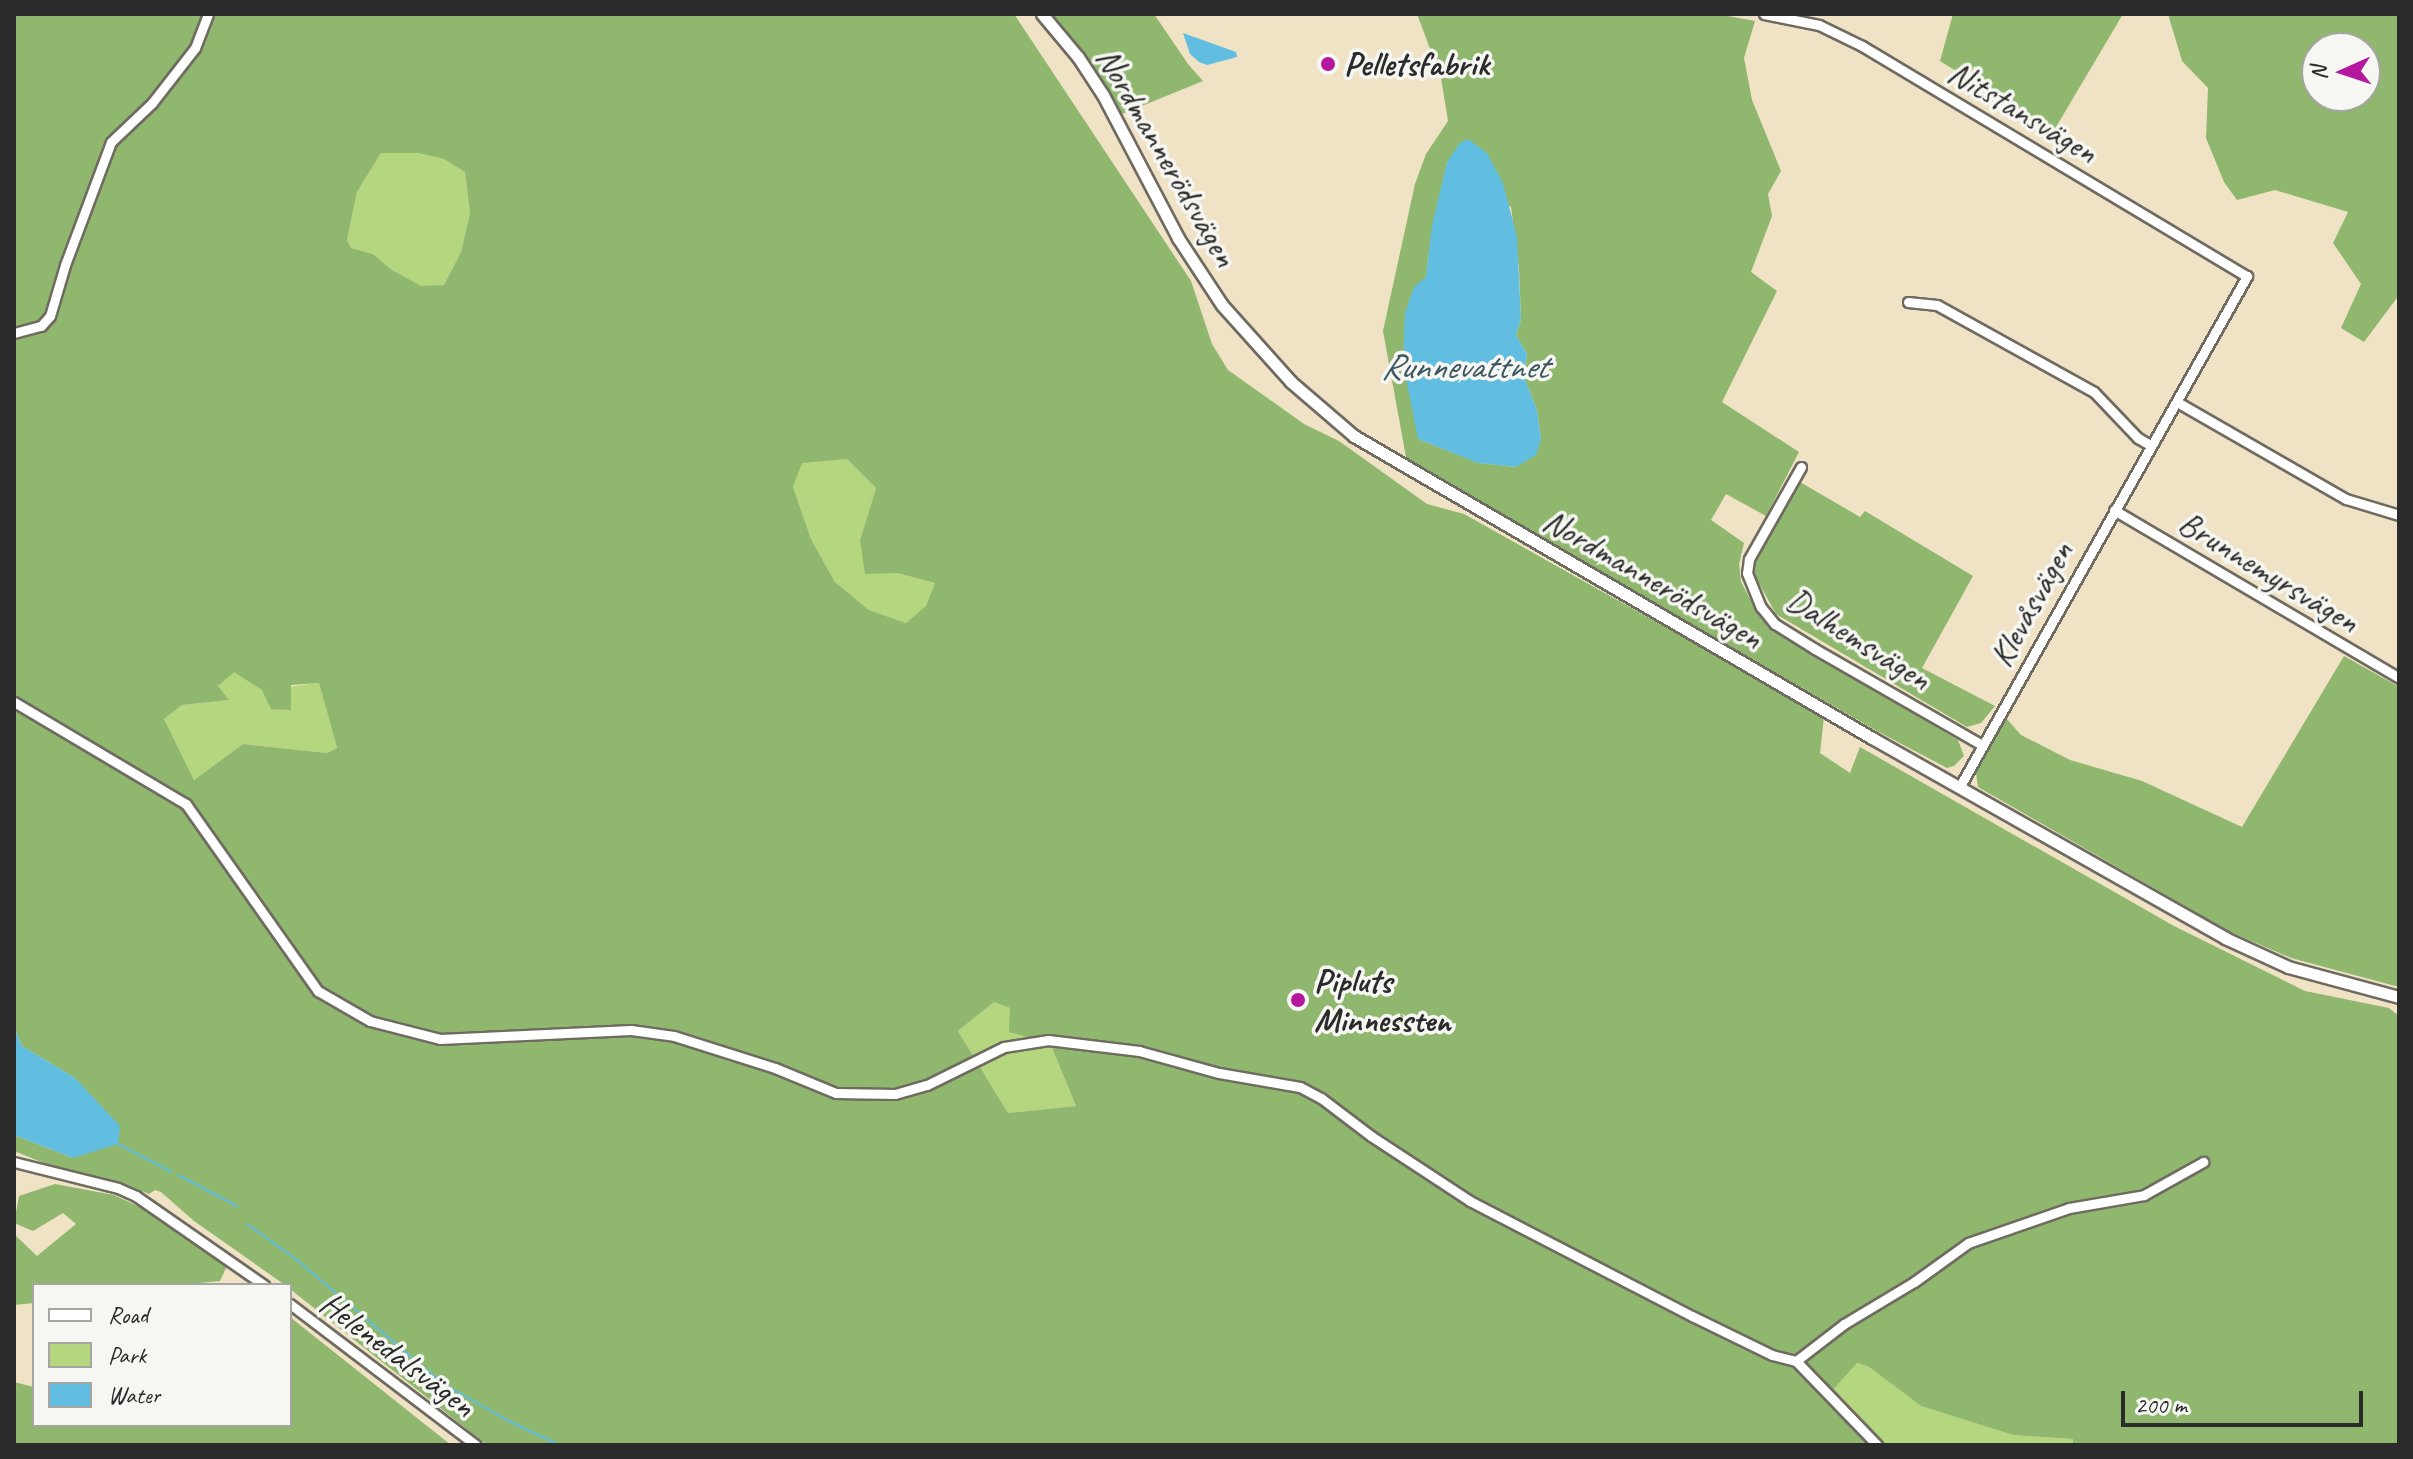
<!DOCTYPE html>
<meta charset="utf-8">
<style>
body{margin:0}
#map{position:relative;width:2413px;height:1459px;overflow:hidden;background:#efe2c5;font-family:Caveat,sans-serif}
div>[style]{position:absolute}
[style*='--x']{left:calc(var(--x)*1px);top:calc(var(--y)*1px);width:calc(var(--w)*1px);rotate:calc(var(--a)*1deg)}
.green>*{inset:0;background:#b4d67f}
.forest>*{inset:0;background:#8fb76e}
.water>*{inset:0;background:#62bee0}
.stream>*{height:2px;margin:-1px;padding:0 1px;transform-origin:1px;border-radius:1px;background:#62bee0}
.roads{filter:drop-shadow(2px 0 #706b61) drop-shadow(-2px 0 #706b61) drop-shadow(0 2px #706b61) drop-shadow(0 -2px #706b61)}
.minor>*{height:9px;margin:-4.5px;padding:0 4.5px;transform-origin:4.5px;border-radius:4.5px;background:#fff}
.major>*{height:11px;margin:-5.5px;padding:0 5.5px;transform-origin:5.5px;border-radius:5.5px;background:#fff}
.dots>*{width:22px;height:22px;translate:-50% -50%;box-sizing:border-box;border:4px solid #f6f6f2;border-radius:50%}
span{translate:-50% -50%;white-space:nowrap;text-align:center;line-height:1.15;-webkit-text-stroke:7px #f6f6f2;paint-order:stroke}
.poi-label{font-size:34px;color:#2b2b2b;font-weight:700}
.left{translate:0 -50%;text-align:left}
.street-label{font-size:34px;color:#2b2b2b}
.water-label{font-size:36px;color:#3c5761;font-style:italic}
.frame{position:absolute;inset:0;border:16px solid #2b2b2b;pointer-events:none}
.legend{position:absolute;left:32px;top:1283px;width:260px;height:144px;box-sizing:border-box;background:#f6f6f2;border:2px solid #a5a5a2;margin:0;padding:10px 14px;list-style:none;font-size:24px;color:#2b2b2b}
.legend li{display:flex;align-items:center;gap:16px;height:40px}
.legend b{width:40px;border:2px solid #a5a5a2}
.north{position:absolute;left:2301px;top:32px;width:80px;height:80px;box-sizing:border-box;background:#f6f6f2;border:2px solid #a5a5a2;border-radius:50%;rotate:267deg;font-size:22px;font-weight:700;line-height:32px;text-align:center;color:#2b2b2b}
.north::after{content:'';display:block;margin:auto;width:28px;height:36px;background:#b5179e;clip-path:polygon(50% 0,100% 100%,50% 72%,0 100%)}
.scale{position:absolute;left:2121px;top:1391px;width:242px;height:36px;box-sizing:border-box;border:4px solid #2b2b2b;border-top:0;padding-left:10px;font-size:24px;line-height:28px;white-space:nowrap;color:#2b2b2b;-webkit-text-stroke:6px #f6f6f2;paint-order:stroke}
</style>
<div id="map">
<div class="green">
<i style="clip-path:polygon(381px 153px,418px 153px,444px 159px,465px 172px,470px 213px,461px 252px,444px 285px,421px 287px,392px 270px,373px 254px,351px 248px,347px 240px,357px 192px)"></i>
<i style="clip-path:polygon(847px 459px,876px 488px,860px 540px,897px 573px,935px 583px,927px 606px,906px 623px,869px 610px,835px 582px,811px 539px,793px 487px,802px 462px)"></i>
<i style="clip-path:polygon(234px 671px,262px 690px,319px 683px,337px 748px,327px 753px,243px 744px,194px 780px,164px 719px,182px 705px,228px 700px,218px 686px)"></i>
<i style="clip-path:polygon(994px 1002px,1010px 1008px,1050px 1043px,1076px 1106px,1008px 1113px,958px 1031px)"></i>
<i style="clip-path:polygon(1856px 1363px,1869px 1367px,1921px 1406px,2013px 1435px,2073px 1439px,2073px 1445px,1883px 1445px,1830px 1393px)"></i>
</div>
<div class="forest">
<i style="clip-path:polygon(evenodd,14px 14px,1014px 14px,1191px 281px,1212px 344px,1228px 370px,1304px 424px,1339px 441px,1427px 504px,1464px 514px,1824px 716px,1820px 753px,1850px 773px,1860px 747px,2174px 926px,2305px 991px,2389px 1008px,2399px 1016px,2399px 1445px,2073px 1445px,2073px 1439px,2013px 1435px,1921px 1406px,1869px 1367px,1857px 1363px,1830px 1393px,1883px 1445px,487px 1445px,290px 1289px,290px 1285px,285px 1285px,194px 1221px,161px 1192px,155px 1190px,149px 1194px,122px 1183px,66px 1172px,14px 1151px,14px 1135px,73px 1158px,75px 1078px,22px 1046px,14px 1027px,14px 14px,381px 153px,418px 153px,444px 159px,465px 172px,470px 213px,461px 252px,444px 285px,421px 286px,392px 270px,373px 254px,351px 248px,347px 240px,357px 192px,381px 153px,14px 14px,847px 459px,876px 488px,860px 540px,865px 574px,897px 573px,935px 583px,926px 606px,906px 623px,869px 610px,835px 582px,811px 539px,793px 487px,802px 463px,847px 459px,14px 14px,234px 672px,262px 690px,271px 709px,291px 710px,291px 685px,319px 683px,337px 748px,327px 753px,243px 744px,194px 780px,164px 719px,182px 705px,229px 700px,218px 686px,234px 672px,14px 14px,994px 1002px,1010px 1008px,1009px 1032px,1050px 1043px,1076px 1106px,1008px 1113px,958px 1031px,994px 1002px)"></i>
<i style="clip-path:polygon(1051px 14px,1154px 14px,1188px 64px,1203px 81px,1122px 114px)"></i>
<i style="clip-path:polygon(evenodd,1417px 14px,1717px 14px,1755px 21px,1744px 58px,1752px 100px,1781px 171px,1768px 194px,1772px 216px,1751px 272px,1777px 291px,1722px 402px,1799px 452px,1766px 516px,1726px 494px,1711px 520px,1744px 543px,1739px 564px,1741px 582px,1758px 614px,1793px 642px,1958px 740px,1964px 756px,1954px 766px,1947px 768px,1877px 731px,1449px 485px,1406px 457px,1383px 331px,1415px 184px,1426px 154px,1448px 121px,1441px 78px,1417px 14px,1447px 162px,1511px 207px,1519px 270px,1521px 319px,1516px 335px,1527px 354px,1524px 377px,1537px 410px,1541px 439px,1516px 467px,1479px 463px,1418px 439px,1428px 258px,1447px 162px)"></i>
<i style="clip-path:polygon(1953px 14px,2123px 14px,2053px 132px,1940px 61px)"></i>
<i style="clip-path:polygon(evenodd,2168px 14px,2399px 14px,2399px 295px,2364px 342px,2341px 328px,2361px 284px,2333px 243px,2348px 212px,2275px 190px,2237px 200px,2224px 182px,2206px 138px,2208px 88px,2182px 61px,2168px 14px,2365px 48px,2365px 96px,2317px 96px,2317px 48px,2365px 48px)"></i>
<i style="clip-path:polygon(1800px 482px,1860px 517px,1865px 511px,1973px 576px,1922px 668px,1995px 706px,1981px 723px,1967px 727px,1776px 614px,1755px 576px,1755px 562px)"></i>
<i style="clip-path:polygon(2344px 656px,2399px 687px,2399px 987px,2291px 958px,2228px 931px,1978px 787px,1976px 773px,2005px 717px,2021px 735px,2070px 760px,2142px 781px,2242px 827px)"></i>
<i style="clip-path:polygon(55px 1184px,114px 1195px,146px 1210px,227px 1266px,220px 1281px,179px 1285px,34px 1285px,34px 1303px,14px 1305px,14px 1234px,37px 1256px,76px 1224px,63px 1213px,33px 1231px,14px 1223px,19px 1196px)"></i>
<i style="clip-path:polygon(290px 1317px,451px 1445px,14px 1445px,14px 1382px,34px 1387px,34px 1425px,290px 1425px)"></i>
</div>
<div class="water">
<i style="clip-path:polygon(1183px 33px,1236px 52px,1237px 57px,1207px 65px,1199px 62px,1190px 54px)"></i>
<i style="clip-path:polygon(1468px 139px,1487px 153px,1503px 183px,1517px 237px,1521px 319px,1516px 335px,1527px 354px,1524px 377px,1537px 410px,1541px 439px,1536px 455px,1516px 467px,1478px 463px,1418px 439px,1403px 364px,1405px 313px,1414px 287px,1426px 277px,1432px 226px,1447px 162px,1460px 143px)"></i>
<i style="clip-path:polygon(14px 1027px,22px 1046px,75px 1078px,120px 1126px,118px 1144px,73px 1158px,14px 1135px)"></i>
</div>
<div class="stream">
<i style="--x:118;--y:1144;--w:61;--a:27.4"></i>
<i style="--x:178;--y:1175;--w:67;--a:27.7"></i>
<i style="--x:247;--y:1224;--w:62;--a:35.8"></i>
<i style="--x:297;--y:1260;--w:190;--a:40.3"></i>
<i style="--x:442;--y:1383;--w:77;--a:29.6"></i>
<i style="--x:509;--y:1421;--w:55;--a:25.6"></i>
</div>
<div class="roads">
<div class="minor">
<i style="--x:1764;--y:14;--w:56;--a:11.3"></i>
<i style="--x:1819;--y:25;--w:48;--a:26"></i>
<i style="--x:1862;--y:46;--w:448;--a:30.9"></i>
<i style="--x:2247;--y:276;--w:587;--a:119.36"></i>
<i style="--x:1908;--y:302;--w:29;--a:6"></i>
<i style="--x:1937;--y:305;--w:179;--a:29"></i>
<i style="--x:2094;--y:392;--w:64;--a:46.3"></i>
<i style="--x:2138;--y:438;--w:14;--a:30"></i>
<i style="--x:14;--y:333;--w:28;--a:-15"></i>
<i style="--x:41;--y:326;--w:13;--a:-48"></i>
<i style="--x:50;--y:316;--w:53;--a:-73.6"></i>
<i style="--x:65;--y:265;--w:131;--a:-69.5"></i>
<i style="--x:111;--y:142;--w:57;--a:-43.6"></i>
<i style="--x:152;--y:103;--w:70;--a:-52"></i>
<i style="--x:195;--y:48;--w:36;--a:-69"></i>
<i style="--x:2177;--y:402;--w:195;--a:29.9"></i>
<i style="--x:2346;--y:499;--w:55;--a:16.8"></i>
<i style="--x:1801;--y:467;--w:106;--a:119.5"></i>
<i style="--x:1749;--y:559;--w:14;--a:98"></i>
<i style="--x:1747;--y:573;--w:37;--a:68"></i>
<i style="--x:1761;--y:607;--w:22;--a:51"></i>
<i style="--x:1775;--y:624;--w:47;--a:32"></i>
<i style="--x:1815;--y:649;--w:193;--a:29.9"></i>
<i style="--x:2114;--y:510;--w:331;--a:30.5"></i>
<i style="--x:14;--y:702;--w:200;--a:30.7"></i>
<i style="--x:186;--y:804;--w:229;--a:54.8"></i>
<i style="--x:318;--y:991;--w:60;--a:30"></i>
<i style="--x:370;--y:1021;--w:72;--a:14.4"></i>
<i style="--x:440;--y:1039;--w:191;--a:-2.7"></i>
<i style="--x:631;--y:1030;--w:43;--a:7.9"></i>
<i style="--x:674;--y:1036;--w:106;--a:17.6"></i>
<i style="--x:775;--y:1068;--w:66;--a:22.3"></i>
<i style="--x:836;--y:1093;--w:59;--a:1"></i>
<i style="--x:895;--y:1094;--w:33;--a:-16"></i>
<i style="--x:927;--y:1085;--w:86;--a:-26.3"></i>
<i style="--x:1004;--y:1047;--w:45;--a:-9"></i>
<i style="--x:1048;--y:1040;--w:92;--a:6.9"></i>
<i style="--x:1139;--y:1051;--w:83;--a:15.4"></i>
<i style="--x:1219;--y:1073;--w:82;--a:9.8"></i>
<i style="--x:1300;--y:1087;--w:24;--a:28"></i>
<i style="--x:1321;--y:1098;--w:63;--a:37.2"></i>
<i style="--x:1371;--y:1136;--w:118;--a:33.3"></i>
<i style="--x:1470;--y:1201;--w:250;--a:27.4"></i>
<i style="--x:1692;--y:1316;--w:89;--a:26"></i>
<i style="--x:1772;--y:1355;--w:25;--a:14"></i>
<i style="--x:1796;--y:1361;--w:117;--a:46"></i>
<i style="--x:14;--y:1162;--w:107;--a:14"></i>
<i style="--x:118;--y:1188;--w:20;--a:24"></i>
<i style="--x:136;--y:1196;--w:156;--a:34.8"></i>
<i style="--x:290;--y:1304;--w:233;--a:37.2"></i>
<i style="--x:1796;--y:1361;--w:61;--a:-37.6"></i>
<i style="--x:1844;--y:1324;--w:82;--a:-31"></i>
<i style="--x:1914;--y:1282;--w:67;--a:-35.8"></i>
<i style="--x:1968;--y:1243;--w:107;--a:-19.1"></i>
<i style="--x:2069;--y:1208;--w:76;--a:-9.8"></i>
<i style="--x:2144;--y:1195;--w:68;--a:-29.2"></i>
</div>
<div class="major">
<i style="--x:1042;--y:14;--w:56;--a:50.1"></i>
<i style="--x:1078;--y:57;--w:45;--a:56.7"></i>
<i style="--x:1103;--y:95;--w:161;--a:62.3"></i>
<i style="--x:1178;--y:238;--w:80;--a:56.7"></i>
<i style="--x:1222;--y:305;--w:103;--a:48.1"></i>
<i style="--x:1291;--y:382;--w:83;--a:40.6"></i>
<i style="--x:1354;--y:436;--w:600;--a:30.24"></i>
<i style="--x:1872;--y:738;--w:406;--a:29.5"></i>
<i style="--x:2225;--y:938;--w:69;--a:24.7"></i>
<i style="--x:2288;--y:967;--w:115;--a:15.1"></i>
</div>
</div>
<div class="dots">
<i style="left:1328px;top:64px;background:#b5179e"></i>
<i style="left:1298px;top:1000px;background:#b5179e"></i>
</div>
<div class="poi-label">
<span class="left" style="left:1344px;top:64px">Pelletsfabrik</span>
<span class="left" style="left:1314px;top:1000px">Pipluts<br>Minnessten</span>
</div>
<div class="street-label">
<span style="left:2023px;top:112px;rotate:31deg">Nitstansvägen</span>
<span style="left:1167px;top:157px;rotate:60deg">Nordmannerödsvägen</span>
<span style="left:2269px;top:572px;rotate:31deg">Brunnemyrsvägen</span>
<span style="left:1653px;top:579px;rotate:30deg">Nordmannerödsvägen</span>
<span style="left:2031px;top:604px;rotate:-61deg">Klevåsvägen</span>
<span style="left:1859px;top:639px;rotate:32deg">Dalhemsvägen</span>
<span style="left:398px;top:1354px;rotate:37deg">Helenedalsvägen</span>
</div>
<div class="water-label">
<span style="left:1464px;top:367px">Runnevattnet</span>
</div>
<div class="frame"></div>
<ul class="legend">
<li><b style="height:10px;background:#fff"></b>Road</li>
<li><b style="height:22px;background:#b4d67f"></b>Park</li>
<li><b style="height:22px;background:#62bee0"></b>Water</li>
</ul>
<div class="north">N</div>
<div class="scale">200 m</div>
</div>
